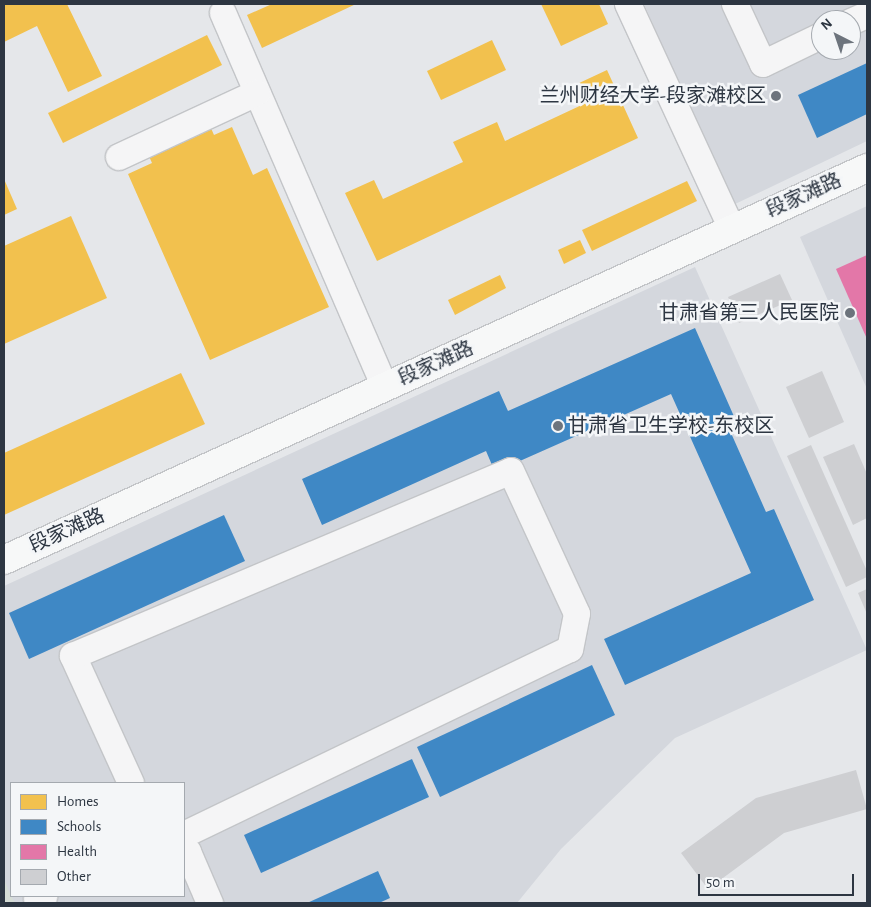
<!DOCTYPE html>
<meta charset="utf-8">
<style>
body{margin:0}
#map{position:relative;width:871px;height:907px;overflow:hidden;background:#e5e7ea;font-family:"Alegreya Sans","Noto Sans SC",sans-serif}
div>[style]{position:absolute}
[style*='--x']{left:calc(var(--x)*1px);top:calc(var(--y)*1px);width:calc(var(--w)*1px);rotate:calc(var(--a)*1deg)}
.built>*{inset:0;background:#d4d7dd}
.green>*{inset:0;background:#d6ddd6}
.homes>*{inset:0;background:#f2c14e}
.schools>*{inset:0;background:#3f88c5}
.health>*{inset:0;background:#e377a8}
.building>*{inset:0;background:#cecfd2}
.roads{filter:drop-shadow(1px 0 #c3c5c8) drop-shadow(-1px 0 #c3c5c8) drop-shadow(0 1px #c3c5c8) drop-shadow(0 -1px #c3c5c8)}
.minor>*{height:26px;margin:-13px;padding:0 13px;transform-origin:13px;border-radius:13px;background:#f5f5f6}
.major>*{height:28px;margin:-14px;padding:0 14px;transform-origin:14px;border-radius:14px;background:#f7f8f8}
.dots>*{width:14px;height:14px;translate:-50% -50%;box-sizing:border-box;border:2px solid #f4f6f8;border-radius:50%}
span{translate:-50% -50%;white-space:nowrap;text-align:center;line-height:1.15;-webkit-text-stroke:5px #f4f6f8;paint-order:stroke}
.poi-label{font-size:20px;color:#2d3642}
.right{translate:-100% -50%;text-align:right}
.left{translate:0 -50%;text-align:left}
.street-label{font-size:20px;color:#2d3642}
.frame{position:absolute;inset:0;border:5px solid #2d3642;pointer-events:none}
.legend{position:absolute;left:10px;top:782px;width:175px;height:115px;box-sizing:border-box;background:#f4f6f8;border:1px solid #a4a9af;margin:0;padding:6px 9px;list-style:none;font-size:15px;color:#2d3642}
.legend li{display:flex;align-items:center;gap:10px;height:25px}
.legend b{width:25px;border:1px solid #a4a9af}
.north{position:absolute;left:811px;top:10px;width:50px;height:50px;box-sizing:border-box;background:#f4f6f8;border:1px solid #a4a9af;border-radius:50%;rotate:319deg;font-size:14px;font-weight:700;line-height:20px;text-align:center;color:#2d3642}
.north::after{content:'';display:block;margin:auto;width:18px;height:22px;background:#6d747d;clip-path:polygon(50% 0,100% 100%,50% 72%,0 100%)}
.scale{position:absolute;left:698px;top:874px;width:156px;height:22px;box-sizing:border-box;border:2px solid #2d3642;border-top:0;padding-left:6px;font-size:15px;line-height:18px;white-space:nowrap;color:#2d3642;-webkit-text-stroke:4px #f4f6f8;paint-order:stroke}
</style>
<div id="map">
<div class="built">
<i style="clip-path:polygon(evenodd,644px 4px,867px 4px,867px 141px,733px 205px,644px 4px,821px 20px,851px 20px,851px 50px,821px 50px,821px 20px)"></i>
<i style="clip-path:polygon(867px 206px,867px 389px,800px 237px)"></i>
<i style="clip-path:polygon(evenodd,695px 267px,867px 650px,675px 738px,561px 849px,517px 903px,4px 903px,4px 586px,695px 267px,11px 783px,184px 783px,184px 896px,11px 896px,11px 783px)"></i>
</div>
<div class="green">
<i style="clip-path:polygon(4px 879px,11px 896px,15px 903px,4px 903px)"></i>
</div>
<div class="homes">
<i style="clip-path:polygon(4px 4px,67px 4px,102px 76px,68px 92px,37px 26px,4px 42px)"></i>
<i style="clip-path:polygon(272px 4px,356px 4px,262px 48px,247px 15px)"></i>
<i style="clip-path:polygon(541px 4px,599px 4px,608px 24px,561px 46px)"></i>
<i style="clip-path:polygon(207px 35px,222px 65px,63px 143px,48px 113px)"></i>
<i style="clip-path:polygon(492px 40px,506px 70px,441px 100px,427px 71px)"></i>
<i style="clip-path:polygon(607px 70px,638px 138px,377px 261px,345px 193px,374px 180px,383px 199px,463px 162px,453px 142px,497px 122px,505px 141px,586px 103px,577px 84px)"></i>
<i style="clip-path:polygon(210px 126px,214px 135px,232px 127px,253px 175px,267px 168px,329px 307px,210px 360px,128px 174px,152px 163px,148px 154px)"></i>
<i style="clip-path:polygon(4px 179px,17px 209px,4px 215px)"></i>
<i style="clip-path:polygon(687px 181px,697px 201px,592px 251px,582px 230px)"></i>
<i style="clip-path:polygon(71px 216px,107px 298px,4px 344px,4px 246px)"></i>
<i style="clip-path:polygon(580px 240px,586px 253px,564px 264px,558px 250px)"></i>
<i style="clip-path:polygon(500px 275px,506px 288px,455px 315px,448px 300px)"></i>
<i style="clip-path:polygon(181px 373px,205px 424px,4px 515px,4px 453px)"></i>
</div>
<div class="schools">
<i style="clip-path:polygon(867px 63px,867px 114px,817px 138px,798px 95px)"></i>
<i style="clip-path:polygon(695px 328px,740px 430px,731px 433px,766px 512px,774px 509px,814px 600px,625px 685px,604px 639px,751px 573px,671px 394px,495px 472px,486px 451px,322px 525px,302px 479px,499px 391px,508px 411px)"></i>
<i style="clip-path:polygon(224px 515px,245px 561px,29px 659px,9px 613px)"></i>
<i style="clip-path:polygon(592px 665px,615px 715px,440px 797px,417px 747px)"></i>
<i style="clip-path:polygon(412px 759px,429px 797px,261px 873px,244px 835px)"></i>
<i style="clip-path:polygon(378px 871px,390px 898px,379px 903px,307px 903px)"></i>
</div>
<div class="health">
<i style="clip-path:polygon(867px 255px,867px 339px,836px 269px)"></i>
</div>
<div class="building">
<i style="clip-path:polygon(780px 274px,792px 300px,739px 323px,728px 297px)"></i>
<i style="clip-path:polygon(822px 371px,844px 422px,809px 438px,786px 387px)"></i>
<i style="clip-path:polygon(854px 444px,867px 474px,867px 518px,853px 525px,823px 457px)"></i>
<i style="clip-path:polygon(811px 445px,867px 571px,867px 577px,846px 587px,787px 456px)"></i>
<i style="clip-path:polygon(867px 589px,867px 614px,858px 593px)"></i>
<i style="clip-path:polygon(856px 770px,867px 809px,784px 833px,708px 889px,681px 853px,756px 798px)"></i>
</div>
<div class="roads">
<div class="minor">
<i style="--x:628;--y:4;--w:248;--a:65.2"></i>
<i style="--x:735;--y:4;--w:66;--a:65"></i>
<i style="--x:763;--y:64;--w:64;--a:-25.8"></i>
<i style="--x:223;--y:13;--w:408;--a:66.6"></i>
<i style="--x:851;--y:22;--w:17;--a:-24"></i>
<i style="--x:119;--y:157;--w:152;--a:-24.9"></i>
<i style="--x:131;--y:783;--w:140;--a:-114.5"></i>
<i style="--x:73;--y:656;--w:475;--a:-22.9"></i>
<i style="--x:511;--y:471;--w:157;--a:65.2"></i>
<i style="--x:577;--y:614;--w:36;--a:101"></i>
<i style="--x:570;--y:649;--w:428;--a:154.3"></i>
<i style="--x:184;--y:848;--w:6;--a:45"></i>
<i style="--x:188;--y:852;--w:56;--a:66.7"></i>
<i style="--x:37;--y:899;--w:8;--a:-23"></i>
</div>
<div class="major">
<i style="--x:4;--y:560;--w:948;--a:-24.43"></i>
</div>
</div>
<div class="dots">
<i style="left:776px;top:96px;background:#6d747d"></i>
<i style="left:850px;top:313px;background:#6d747d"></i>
<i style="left:558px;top:426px;background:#6d747d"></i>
</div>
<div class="poi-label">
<span class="right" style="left:766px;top:96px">兰州财经大学-段家滩校区</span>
<span class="right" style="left:839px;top:313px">甘肃省第三人民医院</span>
<span class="left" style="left:568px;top:426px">甘肃省卫生学校-东校区</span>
</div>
<div class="street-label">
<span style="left:804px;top:196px;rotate:-24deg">段家滩路</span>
<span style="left:436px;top:364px;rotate:-24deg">段家滩路</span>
<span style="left:67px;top:531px;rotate:-24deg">段家滩路</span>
</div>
<div class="frame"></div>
<ul class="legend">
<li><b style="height:14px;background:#f2c14e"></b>Homes</li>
<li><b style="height:14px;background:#3f88c5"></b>Schools</li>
<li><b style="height:14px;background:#e377a8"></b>Health</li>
<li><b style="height:14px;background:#cecfd2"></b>Other</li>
</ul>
<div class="north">N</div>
<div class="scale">50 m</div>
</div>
